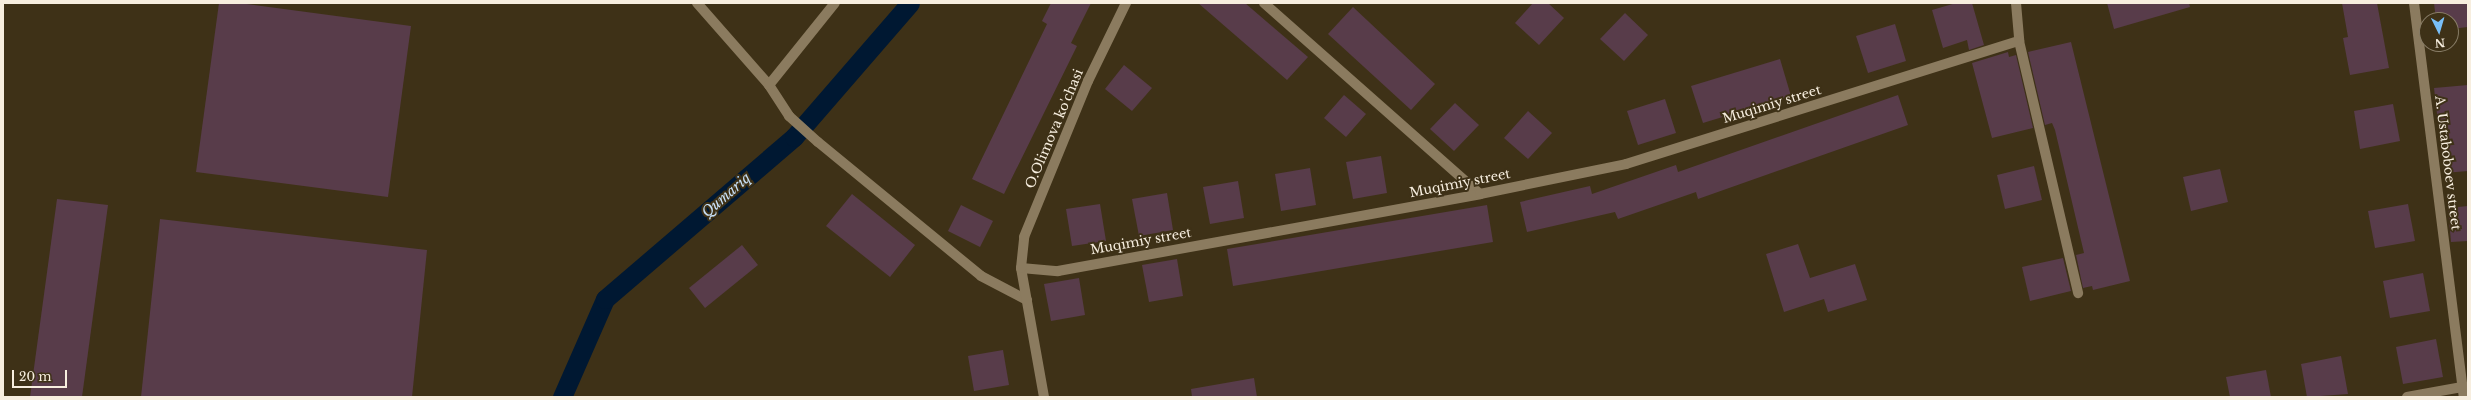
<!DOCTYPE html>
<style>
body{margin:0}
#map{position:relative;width:2471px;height:400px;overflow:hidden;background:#3e3117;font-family:"Libre Baskerville",serif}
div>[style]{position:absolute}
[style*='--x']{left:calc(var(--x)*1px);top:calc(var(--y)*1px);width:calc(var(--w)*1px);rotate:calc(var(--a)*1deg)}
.canal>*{height:19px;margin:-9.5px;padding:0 9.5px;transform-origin:9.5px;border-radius:9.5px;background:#001832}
.building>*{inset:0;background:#583c4a}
.minor>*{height:10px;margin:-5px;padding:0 5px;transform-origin:5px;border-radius:5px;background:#8b7b5f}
span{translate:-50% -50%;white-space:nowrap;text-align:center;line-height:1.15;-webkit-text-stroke:4px #3e3117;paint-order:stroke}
.street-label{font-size:13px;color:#f7eedf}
.water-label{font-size:14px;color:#c7e0f8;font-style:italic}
.frame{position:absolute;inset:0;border:4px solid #f7eedf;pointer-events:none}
.north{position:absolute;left:2419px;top:12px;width:40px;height:40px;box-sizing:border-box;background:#3e3117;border:1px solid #887d67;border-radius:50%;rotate:175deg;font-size:11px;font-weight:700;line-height:16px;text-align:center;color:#f7eedf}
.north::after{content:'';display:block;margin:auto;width:14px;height:18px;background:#79bff8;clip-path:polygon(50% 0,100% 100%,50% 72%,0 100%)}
.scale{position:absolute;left:12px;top:370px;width:55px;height:18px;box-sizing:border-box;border:2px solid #f7eedf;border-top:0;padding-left:5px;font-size:12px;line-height:14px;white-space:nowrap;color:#f7eedf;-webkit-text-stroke:3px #3e3117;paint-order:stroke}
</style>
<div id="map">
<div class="canal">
<i style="--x:562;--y:397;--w:107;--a:-66.3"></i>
<i style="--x:605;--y:299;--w:249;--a:-40.6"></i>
<i style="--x:794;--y:137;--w:177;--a:-49.1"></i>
</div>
<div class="building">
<i style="clip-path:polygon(219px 3px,239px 3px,411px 26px,388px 197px,196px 172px)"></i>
<i style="clip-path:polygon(1051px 3px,1091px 3px,1071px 43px,1077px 46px,1004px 194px,972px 179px,1047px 24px,1042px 21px)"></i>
<i style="clip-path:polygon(1198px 3px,1245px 3px,1308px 57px,1287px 80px)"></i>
<i style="clip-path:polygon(1533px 3px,1548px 3px,1564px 18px,1539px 45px,1515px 23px)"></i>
<i style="clip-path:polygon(1956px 3px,1972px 3px,1984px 45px,1969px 50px,1967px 40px,1943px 48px,1932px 10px)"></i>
<i style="clip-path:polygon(2107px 3px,2189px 3px,2190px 7px,2114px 29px)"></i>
<i style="clip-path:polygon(2342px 3px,2377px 3px,2389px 68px,2350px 75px,2343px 38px,2348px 37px)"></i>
<i style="clip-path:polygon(2434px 3px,2468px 3px,2468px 27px,2451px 29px,2451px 20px,2436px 20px)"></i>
<i style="clip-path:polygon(1353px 7px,1435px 84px,1411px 110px,1328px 34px)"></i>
<i style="clip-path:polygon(1625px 13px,1648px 35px,1624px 61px,1600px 39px)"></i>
<i style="clip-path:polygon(1895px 24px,1906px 61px,1868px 73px,1856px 36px)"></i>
<i style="clip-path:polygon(2071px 42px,2130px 281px,2093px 290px,2092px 286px,2083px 288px,2076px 255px,2084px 253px,2055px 130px,2052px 123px,2045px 125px,2028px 52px)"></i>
<i style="clip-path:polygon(2008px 52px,2009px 57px,2016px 55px,2033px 128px,1992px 138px,1972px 63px)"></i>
<i style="clip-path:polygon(1780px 59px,1791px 96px,1703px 123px,1691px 86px)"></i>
<i style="clip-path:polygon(1124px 65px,1152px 88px,1132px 111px,1105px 89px)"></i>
<i style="clip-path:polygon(2468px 85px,2468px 171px,2444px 173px,2434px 88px)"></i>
<i style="clip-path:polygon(1344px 95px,1366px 114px,1346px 137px,1324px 118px)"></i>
<i style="clip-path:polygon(1898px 95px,1908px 125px,1698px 199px,1696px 192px,1618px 219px,1615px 212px,1527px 232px,1520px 202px,1590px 186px,1592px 194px,1676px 165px,1678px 172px)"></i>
<i style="clip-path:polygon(1665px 99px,1676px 133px,1638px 145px,1627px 111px)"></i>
<i style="clip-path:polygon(1455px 103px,1479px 125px,1454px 151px,1430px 129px)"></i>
<i style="clip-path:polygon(2393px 104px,2400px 141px,2360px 149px,2354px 111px)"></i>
<i style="clip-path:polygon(1528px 111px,1552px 133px,1528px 159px,1504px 138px)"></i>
<i style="clip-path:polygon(1381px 156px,1387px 193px,1353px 199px,1346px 162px)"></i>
<i style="clip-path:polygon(2034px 166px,2042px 200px,2005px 209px,1997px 175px)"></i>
<i style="clip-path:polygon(1310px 168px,1316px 205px,1281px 211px,1275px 174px)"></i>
<i style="clip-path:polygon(2220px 169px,2228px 202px,2191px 211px,2183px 177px)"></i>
<i style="clip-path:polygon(1238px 181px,1244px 218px,1210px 224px,1203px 187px)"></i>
<i style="clip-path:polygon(1167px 193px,1173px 230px,1139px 236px,1132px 199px)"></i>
<i style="clip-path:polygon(852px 194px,915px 245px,890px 277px,826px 226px)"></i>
<i style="clip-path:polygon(57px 199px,108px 205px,82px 397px,30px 397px)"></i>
<i style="clip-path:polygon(1100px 204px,1106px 241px,1072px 246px,1066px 209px)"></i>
<i style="clip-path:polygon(2408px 204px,2415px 241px,2375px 248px,2368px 211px)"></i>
<i style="clip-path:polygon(961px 205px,993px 221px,980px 247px,948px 231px)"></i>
<i style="clip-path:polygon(1487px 205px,1493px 242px,1233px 286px,1227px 249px)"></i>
<i style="clip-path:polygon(2468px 206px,2468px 241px,2451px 242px,2448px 208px)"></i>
<i style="clip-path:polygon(160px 219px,427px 250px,412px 397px,141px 397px)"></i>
<i style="clip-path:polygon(1798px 244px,1810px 278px,1855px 264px,1867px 300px,1828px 312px,1824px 299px,1784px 312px,1766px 254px)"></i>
<i style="clip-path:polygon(742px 245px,758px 265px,705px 308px,689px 288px)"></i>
<i style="clip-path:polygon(2063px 258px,2071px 291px,2030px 301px,2022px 267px)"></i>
<i style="clip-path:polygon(1177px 259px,1183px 296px,1149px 302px,1142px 265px)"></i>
<i style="clip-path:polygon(2423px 273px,2430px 311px,2390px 318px,2383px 281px)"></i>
<i style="clip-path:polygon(1079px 278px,1085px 315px,1051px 321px,1044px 284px)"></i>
<i style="clip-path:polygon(2436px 339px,2443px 377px,2403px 384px,2396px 347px)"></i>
<i style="clip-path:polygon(1003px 350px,1009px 385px,974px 391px,968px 356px)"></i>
<i style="clip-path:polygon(2341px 356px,2348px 394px,2307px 397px,2301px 364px)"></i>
<i style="clip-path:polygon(2266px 370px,2271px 397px,2230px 397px,2226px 377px)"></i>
<i style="clip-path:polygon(1254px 378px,1257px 397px,1192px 397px,1191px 389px)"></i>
</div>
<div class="minor">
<i style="--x:697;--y:3;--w:109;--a:48.7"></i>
<i style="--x:769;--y:85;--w:37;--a:57"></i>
<i style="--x:789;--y:116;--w:39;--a:42"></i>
<i style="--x:818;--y:142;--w:211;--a:39.4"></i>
<i style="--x:981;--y:276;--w:52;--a:27.6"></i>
<i style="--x:1264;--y:3;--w:288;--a:41.5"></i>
<i style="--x:2016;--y:3;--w:38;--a:85"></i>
<i style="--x:2019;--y:41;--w:259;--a:76.8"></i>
<i style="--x:2414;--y:3;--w:397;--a:82.8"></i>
<i style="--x:769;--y:85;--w:105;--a:-51.2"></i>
<i style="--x:1021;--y:268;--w:37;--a:5"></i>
<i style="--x:1058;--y:271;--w:429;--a:-10.3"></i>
<i style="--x:1480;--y:194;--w:149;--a:-11.6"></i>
<i style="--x:1626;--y:164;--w:412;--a:-17.4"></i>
<i style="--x:1044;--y:397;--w:131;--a:-100.1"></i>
<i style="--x:1021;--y:268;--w:31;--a:-84"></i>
<i style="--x:1024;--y:237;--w:169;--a:-67.7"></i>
<i style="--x:1088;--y:81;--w:87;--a:-64"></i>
<i style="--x:2407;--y:397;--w:56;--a:-10.3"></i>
</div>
<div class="street-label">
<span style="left:1772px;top:105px;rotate:-17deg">Muqimiy street</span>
<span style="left:1055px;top:129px;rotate:-67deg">O.Olimova ko'chasi</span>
<span style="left:2447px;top:163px;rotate:83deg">A. Ustaboboev street</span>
<span style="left:1460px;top:184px;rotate:-11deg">Muqimiy street</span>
<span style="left:1141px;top:242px;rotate:-10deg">Muqimiy street</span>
</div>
<div class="water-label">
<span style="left:726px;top:195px;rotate:-41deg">Qumariq</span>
</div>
<div class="frame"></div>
<div class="north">N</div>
<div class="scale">20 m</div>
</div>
